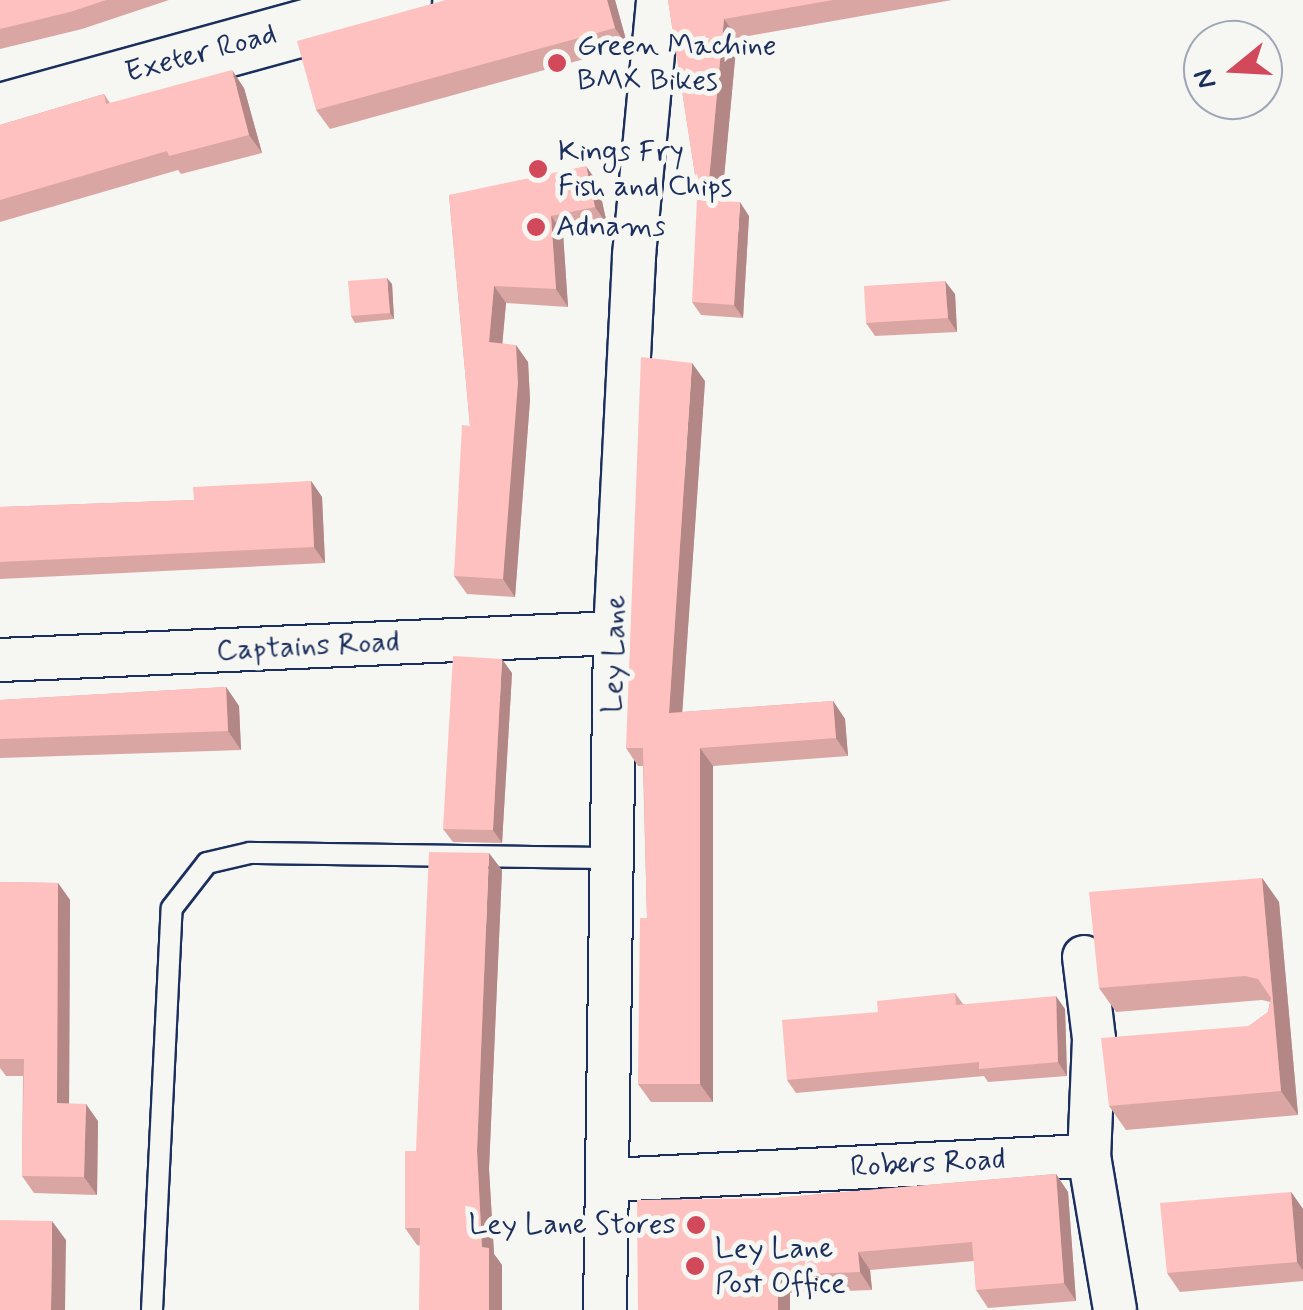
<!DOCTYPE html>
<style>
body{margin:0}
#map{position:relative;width:1303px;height:1310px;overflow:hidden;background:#f6f6f2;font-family:Mynerve,sans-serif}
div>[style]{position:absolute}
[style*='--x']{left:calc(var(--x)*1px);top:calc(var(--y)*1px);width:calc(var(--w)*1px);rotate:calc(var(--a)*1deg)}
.roads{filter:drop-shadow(2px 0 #1b2f5e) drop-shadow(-2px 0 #1b2f5e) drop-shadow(0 2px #1b2f5e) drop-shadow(0 -2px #1b2f5e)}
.lane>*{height:20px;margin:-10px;padding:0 10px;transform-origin:10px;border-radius:10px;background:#f6f6f2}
.street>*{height:42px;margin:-21px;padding:0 21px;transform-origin:21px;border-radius:21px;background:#f6f6f2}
.secondary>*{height:55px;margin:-27.5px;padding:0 27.5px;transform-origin:27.5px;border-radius:27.5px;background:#f6f6f2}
.wall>*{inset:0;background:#daa6a4}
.shaded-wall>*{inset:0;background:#b28786}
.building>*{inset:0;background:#fec1bf}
.dots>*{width:28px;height:28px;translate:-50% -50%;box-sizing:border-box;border:5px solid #f6f6f2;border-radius:50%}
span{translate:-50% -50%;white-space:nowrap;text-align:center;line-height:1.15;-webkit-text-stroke:10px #f6f6f2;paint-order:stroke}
.poi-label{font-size:30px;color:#1b2f5e}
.left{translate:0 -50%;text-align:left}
.right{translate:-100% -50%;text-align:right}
.street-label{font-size:30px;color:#1b2f5e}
.north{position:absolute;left:1183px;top:20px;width:100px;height:100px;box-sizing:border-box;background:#f6f6f2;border:2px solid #9ea6b7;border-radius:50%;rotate:252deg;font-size:28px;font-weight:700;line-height:40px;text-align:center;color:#1b2f5e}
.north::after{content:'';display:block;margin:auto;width:35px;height:45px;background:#d1495b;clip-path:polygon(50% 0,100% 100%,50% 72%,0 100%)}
</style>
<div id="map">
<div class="roads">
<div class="lane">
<i style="--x:152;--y:1310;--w:402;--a:-87.2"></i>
<i style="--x:172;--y:908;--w:57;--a:-52.1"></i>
<i style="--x:207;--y:863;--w:44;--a:-13.1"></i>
<i style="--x:250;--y:853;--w:360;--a:0.8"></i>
</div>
<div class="street">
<i style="--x:0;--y:660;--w:616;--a:-2.51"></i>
<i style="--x:1084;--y:957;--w:83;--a:83"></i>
<i style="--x:1094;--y:1039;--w:117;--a:92.4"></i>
<i style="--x:611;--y:1180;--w:479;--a:-2.9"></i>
<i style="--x:1089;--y:1156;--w:156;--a:80.4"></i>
<i style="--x:605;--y:1310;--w:677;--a:-89.15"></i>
<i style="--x:615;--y:633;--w:378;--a:-87.1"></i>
<i style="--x:634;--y:255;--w:256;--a:-84.6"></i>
</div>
<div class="secondary">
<i style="--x:0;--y:111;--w:418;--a:-15.4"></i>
</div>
</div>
<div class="wall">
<i style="clip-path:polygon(0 0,169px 0,82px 29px,0 49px)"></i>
<i style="clip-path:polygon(446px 0,615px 0,628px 47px,330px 129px,316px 110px)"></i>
<i style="clip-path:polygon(668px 0,952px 0,737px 38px,722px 199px,709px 199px,696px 181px)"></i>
<i style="clip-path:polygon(244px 88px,262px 153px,181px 174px,178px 170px,0 222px,0 125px,104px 94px,110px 103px)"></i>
<i style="clip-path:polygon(598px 183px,607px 224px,563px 233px,568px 307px,506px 303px,502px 343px,528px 362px,530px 400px,515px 597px,467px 594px,454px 576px,470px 426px,449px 195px)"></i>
<i style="clip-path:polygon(749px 216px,743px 318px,701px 315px,692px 302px)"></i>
<i style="clip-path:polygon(392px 284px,394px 319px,355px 323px,351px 316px)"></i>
<i style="clip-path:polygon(955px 294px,957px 332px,875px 336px,866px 323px)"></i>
<i style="clip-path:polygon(705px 381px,682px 712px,833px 701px,845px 719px,848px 756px,713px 766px,713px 1102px,651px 1102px,638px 1084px,647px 918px,643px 766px,638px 766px,626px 748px)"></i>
<i style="clip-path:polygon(311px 481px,322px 497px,325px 563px,0 579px,0 507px,194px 500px)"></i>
<i style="clip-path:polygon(512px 673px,502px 843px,453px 842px,443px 829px)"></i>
<i style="clip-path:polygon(226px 687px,239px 706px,241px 750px,0 758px,0 700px)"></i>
<i style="clip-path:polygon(502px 870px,489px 1169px,494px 1254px,502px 1265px,417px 1245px,405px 1228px)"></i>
<i style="clip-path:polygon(1262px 878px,1279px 902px,1298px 1115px,1126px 1130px,1109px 1106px,1249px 1026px,1268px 1012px,1270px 1002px,1262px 1000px,1116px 1012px,1099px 988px)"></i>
<i style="clip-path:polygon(0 882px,58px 883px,70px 900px,69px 1104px,98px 1121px,97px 1195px,34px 1193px,22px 1176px,23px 1076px,6px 1076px,0 1068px)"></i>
<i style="clip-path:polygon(955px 993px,963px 1004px,1065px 1009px,1067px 1076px,988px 1082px,984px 1076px,796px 1093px,787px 1080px,878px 1012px)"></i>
<i style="clip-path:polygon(1056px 1174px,1068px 1192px,1076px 1301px,988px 1308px,976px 1290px,974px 1261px,870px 1270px,872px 1290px,790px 1293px,638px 1310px,775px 1198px)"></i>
<i style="clip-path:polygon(1291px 1192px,1303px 1209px,1303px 1281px,1180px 1292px,1167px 1273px)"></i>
</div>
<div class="shaded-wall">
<i style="clip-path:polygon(607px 0,615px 0,628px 47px,615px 28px)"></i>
<i style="clip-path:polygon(724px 19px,737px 38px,722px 199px,709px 180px)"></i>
<i style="clip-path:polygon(232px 70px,244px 88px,262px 153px,249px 135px)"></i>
<i style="clip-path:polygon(586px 166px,598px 183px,607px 224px,595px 207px)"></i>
<i style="clip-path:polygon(740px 202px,749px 216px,743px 318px,734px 305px)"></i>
<i style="clip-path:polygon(551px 216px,563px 233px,568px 307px,556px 289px)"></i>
<i style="clip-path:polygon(387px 278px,392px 284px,394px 319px,390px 313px)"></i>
<i style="clip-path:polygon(945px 281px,955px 294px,957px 332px,948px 318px)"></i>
<i style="clip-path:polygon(494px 286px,506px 303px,501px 359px,489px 342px)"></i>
<i style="clip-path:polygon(516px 345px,528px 362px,530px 400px,515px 597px,503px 579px)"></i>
<i style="clip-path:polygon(692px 363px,705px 381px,681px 731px,669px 713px)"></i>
<i style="clip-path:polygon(311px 481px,322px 497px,325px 563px,314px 547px)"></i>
<i style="clip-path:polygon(502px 659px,512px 673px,502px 843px,493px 830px)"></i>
<i style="clip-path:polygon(226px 687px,239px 706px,241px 750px,228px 731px)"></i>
<i style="clip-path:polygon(833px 701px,845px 719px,848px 756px,836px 738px)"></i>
<i style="clip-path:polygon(700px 748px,713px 766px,713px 1102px,700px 1084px)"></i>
<i style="clip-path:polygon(489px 853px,502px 870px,489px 1169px,494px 1254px,502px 1265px,502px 1310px,489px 1310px,482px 1247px,477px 1151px)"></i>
<i style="clip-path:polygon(1262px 878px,1279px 902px,1298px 1115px,1281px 1091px)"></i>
<i style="clip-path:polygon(58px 883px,70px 900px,69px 1121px,57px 1103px)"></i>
<i style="clip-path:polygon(1056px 996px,1065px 1009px,1067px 1076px,1058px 1062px)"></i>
<i style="clip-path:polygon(86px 1104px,98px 1121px,97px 1195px,84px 1177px)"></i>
<i style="clip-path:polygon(1056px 1174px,1068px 1192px,1076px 1301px,1064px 1283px)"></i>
<i style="clip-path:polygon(1291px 1192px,1303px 1209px,1303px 1270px,1297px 1262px)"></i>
<i style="clip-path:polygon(52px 1221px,66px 1240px,65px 1310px,51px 1310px)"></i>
<i style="clip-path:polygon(858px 1252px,870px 1270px,872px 1290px,860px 1272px)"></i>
<i style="clip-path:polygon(778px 1275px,790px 1293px,790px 1310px,778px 1310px)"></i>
</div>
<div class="building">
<i style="clip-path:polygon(0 0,106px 0,70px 12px,0 29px)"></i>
<i style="clip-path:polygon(446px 0,607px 0,615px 28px,316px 110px,297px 41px)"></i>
<i style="clip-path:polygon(668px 0,833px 0,724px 19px,709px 180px,696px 181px)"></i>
<i style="clip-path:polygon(232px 70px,249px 135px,169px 156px,167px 151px,0 200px,0 125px,104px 94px,106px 104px)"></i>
<i style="clip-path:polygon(586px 166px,595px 207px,551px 216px,556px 289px,494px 286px,489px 342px,516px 345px,518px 383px,503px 579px,454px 576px,462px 425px,470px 426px,449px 195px)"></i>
<i style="clip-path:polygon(697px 200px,740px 202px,734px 305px,692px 302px)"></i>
<i style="clip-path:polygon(387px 278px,390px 313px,351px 316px,348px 281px)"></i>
<i style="clip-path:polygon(945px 281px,948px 318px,866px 323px,864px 286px)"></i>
<i style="clip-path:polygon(641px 357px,692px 363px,669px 713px,833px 701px,836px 738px,700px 748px,700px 1084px,638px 1084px,640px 918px,647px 918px,643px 748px,626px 748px)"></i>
<i style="clip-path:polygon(311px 481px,314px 547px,0 562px,0 507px,194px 500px,193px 487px)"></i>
<i style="clip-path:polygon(453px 656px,502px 659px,493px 830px,443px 829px)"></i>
<i style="clip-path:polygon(226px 687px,228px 731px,0 739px,0 700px)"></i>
<i style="clip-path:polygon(429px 852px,489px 853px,477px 1151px,482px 1247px,489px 1248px,489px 1310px,419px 1310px,420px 1228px,405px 1228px,405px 1151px,416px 1151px)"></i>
<i style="clip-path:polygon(1262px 878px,1281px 1091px,1109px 1106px,1101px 1038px,1249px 1026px,1268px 1012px,1271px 998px,1258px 979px,1245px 976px,1099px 988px,1089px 892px)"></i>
<i style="clip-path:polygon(0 882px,58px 883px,57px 1103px,86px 1104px,84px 1177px,22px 1176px,24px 1059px,0 1059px)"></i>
<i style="clip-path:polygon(955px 993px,956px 1005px,1056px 996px,1058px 1062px,979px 1069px,979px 1062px,787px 1080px,782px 1020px,878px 1012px,877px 1001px)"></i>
<i style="clip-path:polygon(1056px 1174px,1064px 1283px,976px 1290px,972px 1242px,858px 1252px,860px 1272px,778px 1275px,778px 1310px,638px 1310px,637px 1200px,775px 1198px)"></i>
<i style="clip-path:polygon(1291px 1192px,1297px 1262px,1167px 1273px,1160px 1203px)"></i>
<i style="clip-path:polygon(0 1220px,52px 1221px,51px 1310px,0 1310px)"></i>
</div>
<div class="dots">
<i style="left:557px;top:63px;background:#d1495b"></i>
<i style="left:538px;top:169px;background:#d1495b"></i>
<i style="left:536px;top:227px;background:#d1495b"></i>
<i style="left:696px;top:1225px;background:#d1495b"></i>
<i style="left:695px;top:1266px;background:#d1495b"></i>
</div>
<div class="poi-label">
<span class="left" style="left:577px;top:63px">Green Machine<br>BMX Bikes</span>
<span class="left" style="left:558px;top:169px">Kings Fry<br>Fish and Chips</span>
<span class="left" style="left:556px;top:227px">Adnams</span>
<span class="right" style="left:676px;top:1225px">Ley Lane Stores</span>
<span class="left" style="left:715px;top:1266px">Ley Lane<br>Post Office</span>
</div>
<div class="street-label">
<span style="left:201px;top:54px;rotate:-15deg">Exeter Road</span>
<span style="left:308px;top:647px;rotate:-3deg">Captains Road</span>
<span style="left:615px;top:654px;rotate:-88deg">Ley Lane</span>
<span style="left:928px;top:1164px;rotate:-3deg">Robers Road</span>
</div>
<div class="north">N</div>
</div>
